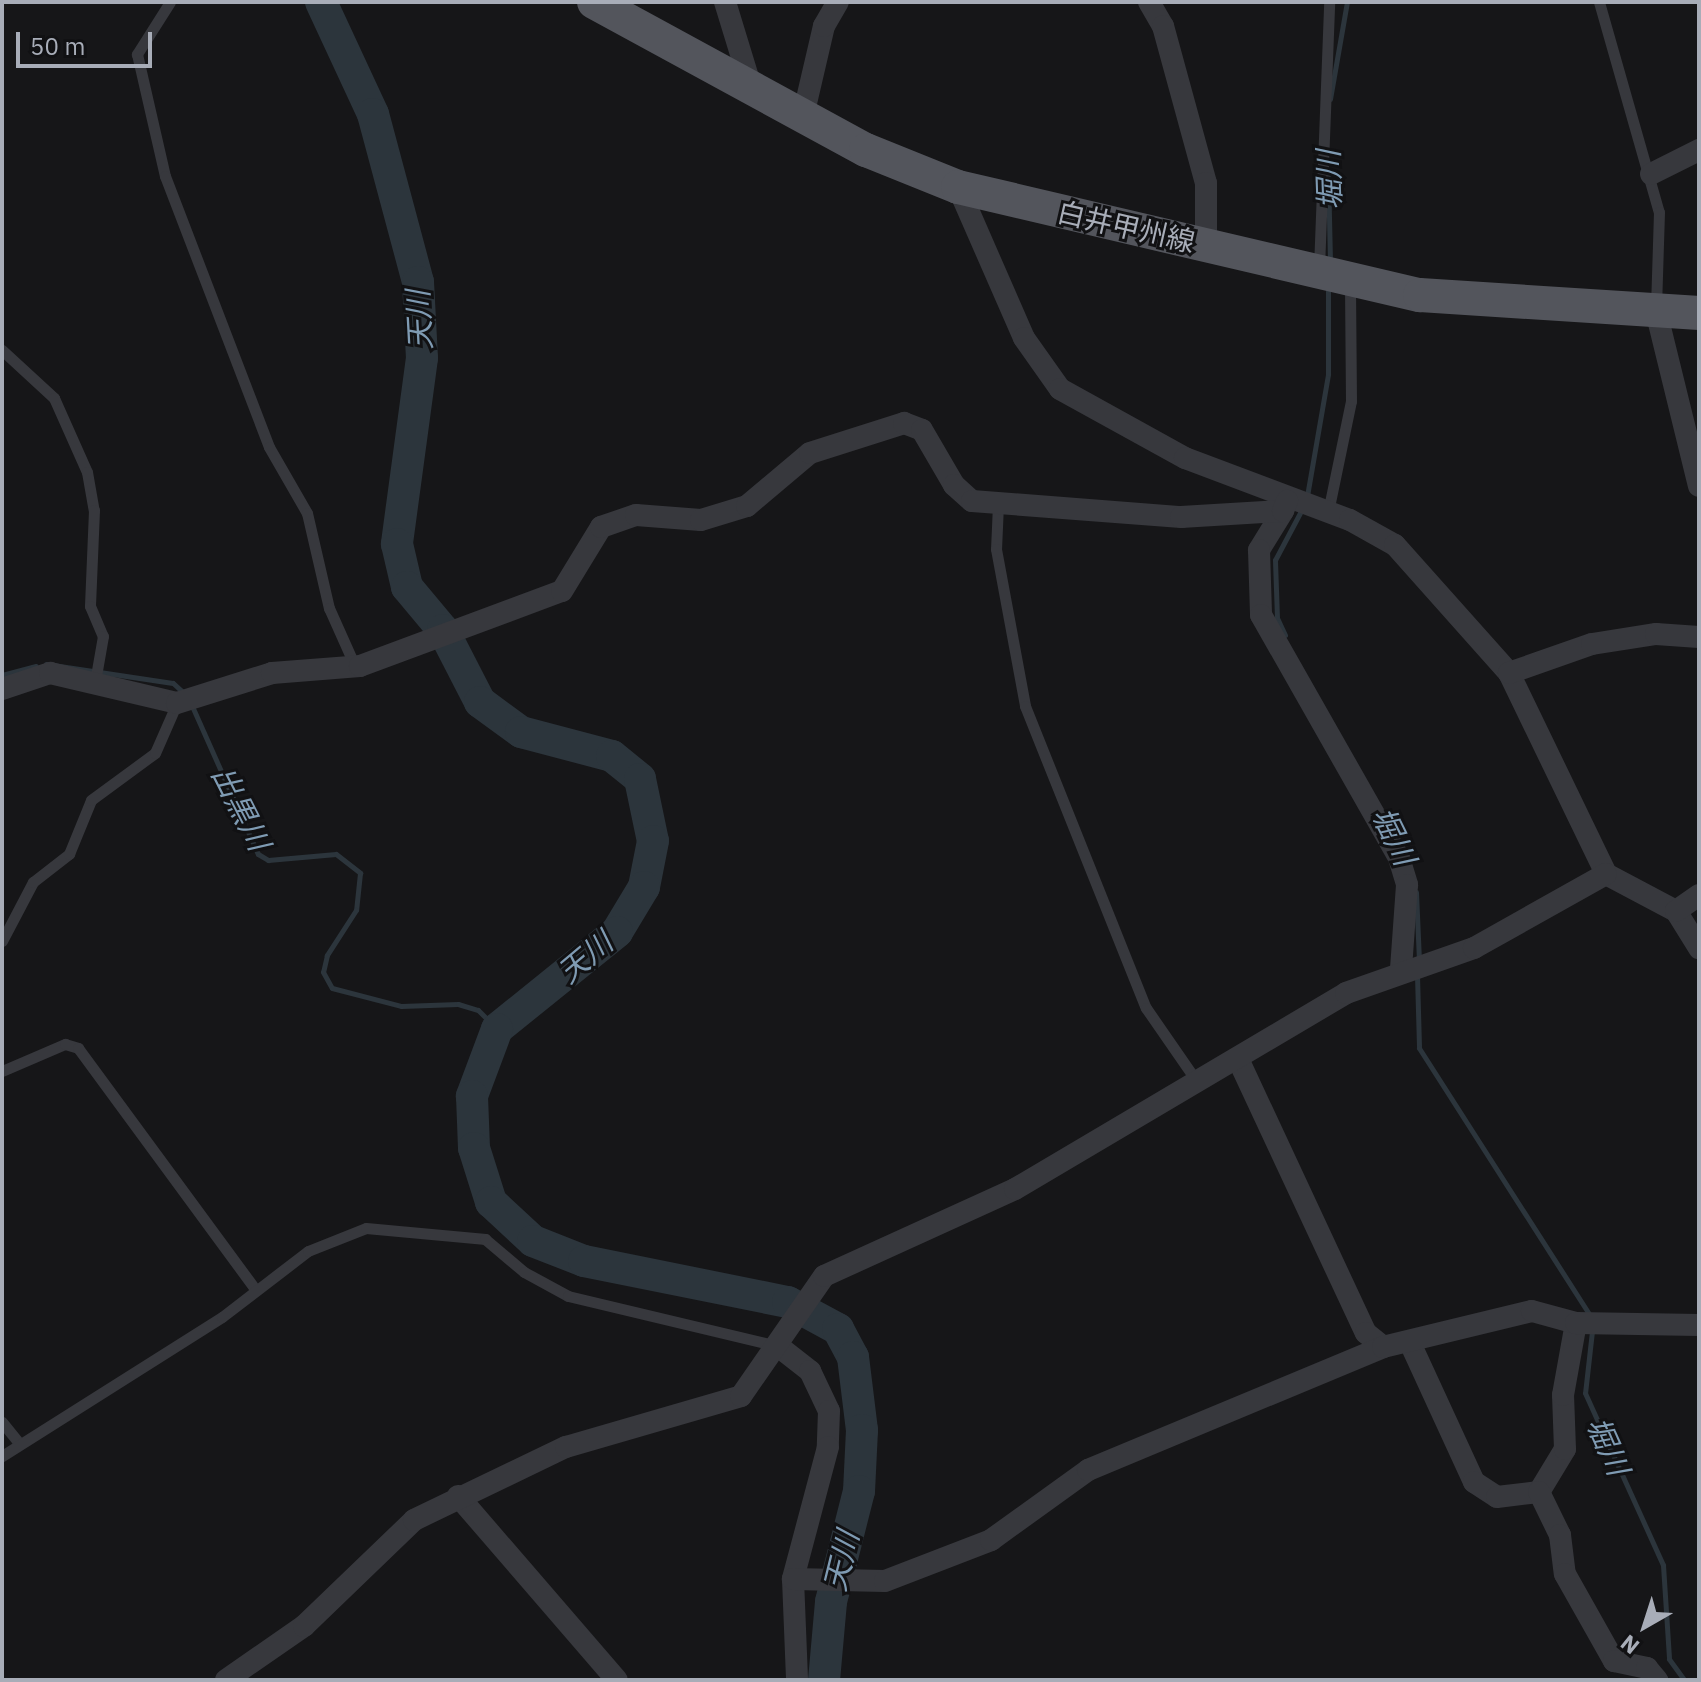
<!DOCTYPE html>
<meta charset="utf-8">
<style>
body{margin:0}
#map{position:relative;width:1701px;height:1682px;overflow:hidden;background:#161618;font-family:"IBM Plex Sans","Noto Sans JP",sans-serif}
div>[style]{position:absolute}
[style*='--x']{left:calc(var(--x)*1px);top:calc(var(--y)*1px);width:calc(var(--w)*1px);rotate:calc(var(--a)*1deg)}
.stream>*{height:5px;margin:-2.5px;padding:0 2.5px;transform-origin:2.5px;border-radius:2.5px;background:#2c353c}
.river>*{height:32px;margin:-16px;padding:0 16px;transform-origin:16px;border-radius:16px;background:#2c353c}
.lane>*{height:11px;margin:-5.5px;padding:0 5.5px;transform-origin:5.5px;border-radius:5.5px;background:#37383d}
.street>*{height:22px;margin:-11px;padding:0 11px;transform-origin:11px;border-radius:11px;background:#37383d}
.primary>*{height:34px;margin:-17px;padding:0 17px;transform-origin:17px;border-radius:17px;background:#53555c}
span{translate:-50% -50%;white-space:nowrap;text-align:center;line-height:1.15;-webkit-text-stroke:6px #111113;paint-order:stroke}
.street-label{font-size:28px;color:#a8adb8}
.water-label{font-size:30px;color:#7f9bb3;font-style:italic}
.frame{position:absolute;inset:0;border:4px solid #a8adb8;pointer-events:none}
.north{position:absolute;left:1605px;top:1586px;width:80px;height:80px;-webkit-text-stroke:6px #111113;paint-order:stroke;rotate:219deg;font-size:22px;font-weight:700;line-height:32px;text-align:center;color:#a8adb8}
.north::after{content:'';display:block;margin:auto;width:28px;height:36px;background:#a8adb8;clip-path:polygon(50% 0,100% 100%,50% 72%,0 100%)}
.scale{position:absolute;left:16px;top:32px;width:136px;height:36px;box-sizing:border-box;border:4px solid #a8adb8;border-top:0;padding-left:10px;font-size:24px;line-height:28px;white-space:nowrap;color:#a8adb8;-webkit-text-stroke:6px #111113;paint-order:stroke}
</style>
<div id="map">
<div class="stream">
<i style="--x:1330;--y:99;--w:98;--a:-80.1"></i>
<i style="--x:1328;--y:173;--w:90;--a:88.7"></i>
<i style="--x:1307;--y:496;--w:124;--a:-80.2"></i>
<i style="--x:1328;--y:374;--w:89;--a:-90"></i>
<i style="--x:1285;--y:635;--w:19;--a:-115"></i>
<i style="--x:1277;--y:618;--w:58;--a:-92"></i>
<i style="--x:1275;--y:560;--w:58;--a:-62.1"></i>
<i style="--x:46;--y:664;--w:128;--a:8.5"></i>
<i style="--x:173;--y:683;--w:16;--a:43"></i>
<i style="--x:2;--y:675;--w:35;--a:-15"></i>
<i style="--x:192;--y:706;--w:162;--a:66"></i>
<i style="--x:258;--y:854;--w:12;--a:31"></i>
<i style="--x:268;--y:860;--w:68;--a:-5"></i>
<i style="--x:336;--y:854;--w:31;--a:38"></i>
<i style="--x:360;--y:873;--w:37;--a:96"></i>
<i style="--x:356;--y:910;--w:54;--a:122.8"></i>
<i style="--x:327;--y:955;--w:17;--a:103"></i>
<i style="--x:323;--y:972;--w:18;--a:61"></i>
<i style="--x:332;--y:988;--w:71;--a:14.6"></i>
<i style="--x:401;--y:1006;--w:57;--a:-2"></i>
<i style="--x:458;--y:1004;--w:21;--a:17"></i>
<i style="--x:478;--y:1010;--w:27;--a:45"></i>
<i style="--x:1416;--y:892;--w:70;--a:87.5"></i>
<i style="--x:1417;--y:975;--w:73;--a:88.4"></i>
<i style="--x:1419;--y:1048;--w:319;--a:57.4"></i>
<i style="--x:1592;--y:1331;--w:62;--a:96.4"></i>
<i style="--x:1585;--y:1393;--w:189;--a:65.6"></i>
<i style="--x:1663;--y:1565;--w:94;--a:86.3"></i>
<i style="--x:1669;--y:1659;--w:26;--a:54"></i>
</div>
<div class="river">
<i style="--x:321;--y:2;--w:123;--a:65.1"></i>
<i style="--x:373;--y:114;--w:174;--a:75"></i>
<i style="--x:418;--y:282;--w:76;--a:87"></i>
<i style="--x:422;--y:358;--w:188;--a:97.7"></i>
<i style="--x:397;--y:544;--w:44;--a:76.9"></i>
<i style="--x:407;--y:587;--w:56;--a:50.1"></i>
<i style="--x:443;--y:630;--w:81;--a:62.8"></i>
<i style="--x:480;--y:702;--w:51;--a:36.2"></i>
<i style="--x:521;--y:732;--w:94;--a:14.8"></i>
<i style="--x:612;--y:756;--w:36;--a:39"></i>
<i style="--x:640;--y:779;--w:63;--a:78.2"></i>
<i style="--x:653;--y:841;--w:47;--a:101.1"></i>
<i style="--x:644;--y:887;--w:52;--a:121"></i>
<i style="--x:617;--y:932;--w:154;--a:141.1"></i>
<i style="--x:497;--y:1029;--w:72;--a:110.5"></i>
<i style="--x:472;--y:1096;--w:52;--a:87.8"></i>
<i style="--x:474;--y:1148;--w:57;--a:72.5"></i>
<i style="--x:491;--y:1202;--w:57;--a:42.9"></i>
<i style="--x:533;--y:1241;--w:55;--a:21.4"></i>
<i style="--x:584;--y:1261;--w:208;--a:11.4"></i>
<i style="--x:788;--y:1302;--w:57;--a:28.4"></i>
<i style="--x:838;--y:1329;--w:32;--a:62"></i>
<i style="--x:853;--y:1357;--w:74;--a:83"></i>
<i style="--x:862;--y:1430;--w:61;--a:92.8"></i>
<i style="--x:859;--y:1491;--w:114;--a:104.2"></i>
<i style="--x:831;--y:1602;--w:78;--a:95.1"></i>
</div>
<div class="lane">
<i style="--x:170;--y:2;--w:62;--a:122.4"></i>
<i style="--x:137;--y:54;--w:125;--a:77.1"></i>
<i style="--x:165;--y:176;--w:290;--a:69"></i>
<i style="--x:269;--y:447;--w:76;--a:60.1"></i>
<i style="--x:307;--y:513;--w:98;--a:77"></i>
<i style="--x:329;--y:608;--w:64;--a:65.9"></i>
<i style="--x:1599;--y:2;--w:218;--a:74.1"></i>
<i style="--x:1659;--y:212;--w:93;--a:91.8"></i>
<i style="--x:1319;--y:268;--w:266;--a:-87.8"></i>
<i style="--x:2;--y:350;--w:71;--a:42.7"></i>
<i style="--x:54;--y:398;--w:81;--a:66"></i>
<i style="--x:87;--y:472;--w:39;--a:80"></i>
<i style="--x:94;--y:510;--w:96;--a:92.4"></i>
<i style="--x:90;--y:606;--w:33;--a:67"></i>
<i style="--x:103;--y:636;--w:47;--a:99.9"></i>
<i style="--x:998;--y:504;--w:45;--a:92.5"></i>
<i style="--x:996;--y:549;--w:160;--a:79.5"></i>
<i style="--x:1025;--y:706;--w:325;--a:68.2"></i>
<i style="--x:1146;--y:1008;--w:91;--a:55.3"></i>
<i style="--x:1328;--y:512;--w:113;--a:-78.3"></i>
<i style="--x:1351;--y:401;--w:117;--a:-90.5"></i>
<i style="--x:2;--y:941;--w:67;--a:-62.3"></i>
<i style="--x:33;--y:882;--w:46;--a:-37.9"></i>
<i style="--x:69;--y:854;--w:58;--a:-67.8"></i>
<i style="--x:91;--y:800;--w:79;--a:-36.3"></i>
<i style="--x:155;--y:753;--w:55;--a:-66.3"></i>
<i style="--x:2;--y:1071;--w:69;--a:-23.2"></i>
<i style="--x:65;--y:1044;--w:14;--a:17"></i>
<i style="--x:78;--y:1048;--w:295;--a:53.7"></i>
<i style="--x:2;--y:1422;--w:28;--a:51"></i>
<i style="--x:2;--y:1456;--w:260;--a:-32.3"></i>
<i style="--x:222;--y:1317;--w:108;--a:-37.5"></i>
<i style="--x:308;--y:1251;--w:62;--a:-21.6"></i>
<i style="--x:366;--y:1228;--w:120;--a:5.3"></i>
<i style="--x:485;--y:1239;--w:51;--a:40.2"></i>
<i style="--x:524;--y:1272;--w:50;--a:28.6"></i>
<i style="--x:568;--y:1296;--w:216;--a:13.4"></i>
</div>
<div class="street">
<i style="--x:725;--y:2;--w:89;--a:73"></i>
<i style="--x:1149;--y:2;--w:28;--a:60"></i>
<i style="--x:1163;--y:26;--w:163;--a:74.7"></i>
<i style="--x:1206;--y:183;--w:63;--a:90"></i>
<i style="--x:803;--y:116;--w:92;--a:-76.9"></i>
<i style="--x:824;--y:26;--w:28;--a:-60"></i>
<i style="--x:1651;--y:174;--w:54;--a:-26.6"></i>
<i style="--x:958;--y:187;--w:165;--a:66.4"></i>
<i style="--x:1024;--y:338;--w:62;--a:54.8"></i>
<i style="--x:1060;--y:389;--w:143;--a:28.9"></i>
<i style="--x:1185;--y:458;--w:176;--a:20.6"></i>
<i style="--x:1350;--y:520;--w:51;--a:29.1"></i>
<i style="--x:1395;--y:545;--w:171;--a:48.3"></i>
<i style="--x:1509;--y:673;--w:223;--a:64.2"></i>
<i style="--x:1606;--y:874;--w:79;--a:27.9"></i>
<i style="--x:1676;--y:911;--w:44;--a:58.1"></i>
<i style="--x:1656;--y:311;--w:180;--a:76.2"></i>
<i style="--x:1283;--y:511;--w:46;--a:121.6"></i>
<i style="--x:1259;--y:550;--w:65;--a:88.2"></i>
<i style="--x:1261;--y:615;--w:279;--a:60.4"></i>
<i style="--x:1399;--y:858;--w:28;--a:73"></i>
<i style="--x:1407;--y:885;--w:83;--a:94.1"></i>
<i style="--x:1509;--y:673;--w:88;--a:-19.3"></i>
<i style="--x:1592;--y:644;--w:65;--a:-8.9"></i>
<i style="--x:1656;--y:634;--w:43;--a:4"></i>
<i style="--x:2;--y:689;--w:51;--a:-18.4"></i>
<i style="--x:50;--y:673;--w:130;--a:13.3"></i>
<i style="--x:177;--y:703;--w:100;--a:-17.5"></i>
<i style="--x:272;--y:673;--w:88;--a:-4.5"></i>
<i style="--x:360;--y:666;--w:215;--a:-20.4"></i>
<i style="--x:562;--y:591;--w:75;--a:-58.6"></i>
<i style="--x:601;--y:527;--w:37;--a:-19"></i>
<i style="--x:636;--y:515;--w:65;--a:4.4"></i>
<i style="--x:701;--y:520;--w:48;--a:-16.9"></i>
<i style="--x:747;--y:506;--w:82;--a:-40.1"></i>
<i style="--x:810;--y:453;--w:99;--a:-17.7"></i>
<i style="--x:904;--y:423;--w:19;--a:21"></i>
<i style="--x:922;--y:430;--w:64;--a:59.8"></i>
<i style="--x:954;--y:485;--w:24;--a:42"></i>
<i style="--x:972;--y:501;--w:210;--a:4.4"></i>
<i style="--x:1181;--y:517;--w:102;--a:-3.4"></i>
<i style="--x:1283;--y:511;--w:11;--a:-68"></i>
<i style="--x:1676;--y:911;--w:28;--a:-35"></i>
<i style="--x:1238;--y:1059;--w:302;--a:65"></i>
<i style="--x:1366;--y:1333;--w:22;--a:39"></i>
<i style="--x:1411;--y:1345;--w:151;--a:65.3"></i>
<i style="--x:1474;--y:1482;--w:27;--a:33"></i>
<i style="--x:1497;--y:1497;--w:42;--a:-6.8"></i>
<i style="--x:1539;--y:1492;--w:50;--a:-58.8"></i>
<i style="--x:1565;--y:1449;--w:54;--a:-92.1"></i>
<i style="--x:1563;--y:1395;--w:73;--a:-79.8"></i>
<i style="--x:778;--y:1346;--w:41;--a:38"></i>
<i style="--x:810;--y:1371;--w:44;--a:64.6"></i>
<i style="--x:829;--y:1411;--w:36;--a:92"></i>
<i style="--x:828;--y:1447;--w:137;--a:104.9"></i>
<i style="--x:793;--y:1579;--w:101;--a:87.7"></i>
<i style="--x:1539;--y:1492;--w:48;--a:64"></i>
<i style="--x:1560;--y:1535;--w:39;--a:83"></i>
<i style="--x:1565;--y:1574;--w:100;--a:60.6"></i>
<i style="--x:1614;--y:1661;--w:34;--a:12"></i>
<i style="--x:1647;--y:1668;--w:16;--a:50"></i>
<i style="--x:458;--y:1496;--w:243;--a:49.2"></i>
<i style="--x:793;--y:1579;--w:92;--a:1.2"></i>
<i style="--x:885;--y:1581;--w:114;--a:-21.1"></i>
<i style="--x:991;--y:1540;--w:120;--a:-35.8"></i>
<i style="--x:1088;--y:1470;--w:320;--a:-22.6"></i>
<i style="--x:1383;--y:1347;--w:153;--a:-13.6"></i>
<i style="--x:1532;--y:1311;--w:46;--a:15.3"></i>
<i style="--x:1576;--y:1323;--w:123;--a:0.9"></i>
<i style="--x:226;--y:1680;--w:95;--a:-34.7"></i>
<i style="--x:304;--y:1626;--w:153;--a:-43.9"></i>
<i style="--x:414;--y:1520;--w:169;--a:-25.7"></i>
<i style="--x:566;--y:1447;--w:182;--a:-16.2"></i>
<i style="--x:741;--y:1396;--w:146;--a:-55.3"></i>
<i style="--x:824;--y:1276;--w:210;--a:-24.5"></i>
<i style="--x:1015;--y:1189;--w:385;--a:-30.6"></i>
<i style="--x:1346;--y:993;--w:136;--a:-19.4"></i>
<i style="--x:1474;--y:948;--w:151;--a:-29.3"></i>
</div>
<div class="primary">
<i style="--x:594;--y:2;--w:310;--a:28.6"></i>
<i style="--x:866;--y:150;--w:99;--a:21.9"></i>
<i style="--x:958;--y:187;--w:474;--a:13.2"></i>
<i style="--x:1420;--y:295;--w:280;--a:3.7"></i>
</div>
<div class="street-label">
<span style="left:1126px;top:227px;rotate:13deg">白井甲州線</span>
</div>
<div class="water-label">
<span style="left:1329px;top:180px;rotate:-92deg">堀川</span>
<span style="left:419px;top:320px;rotate:-93deg">天川</span>
<span style="left:241px;top:808px;rotate:63deg">出黒川</span>
<span style="left:1394px;top:836px;rotate:64deg">堀川</span>
<span style="left:585px;top:957px;rotate:-40deg">天川</span>
<span style="left:1608px;top:1446px;rotate:66deg">堀川</span>
<span style="left:841px;top:1561px;rotate:-76deg">天川</span>
</div>
<div class="frame"></div>
<div class="north">N</div>
<div class="scale">50 m</div>
</div>
